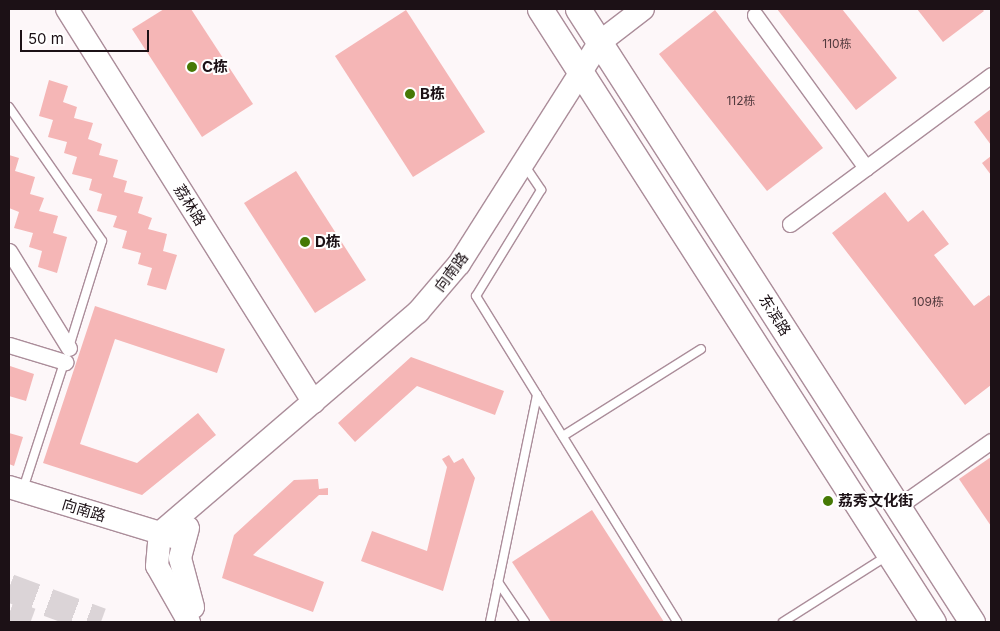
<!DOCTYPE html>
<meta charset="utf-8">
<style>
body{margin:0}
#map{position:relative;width:1000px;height:631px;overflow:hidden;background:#fdf7f9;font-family:Inter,"Noto Sans SC",sans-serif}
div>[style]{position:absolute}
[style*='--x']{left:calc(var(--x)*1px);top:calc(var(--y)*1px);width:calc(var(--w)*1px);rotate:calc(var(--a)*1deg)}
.building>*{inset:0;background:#f5b6b6}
.highway-tunnel>*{height:28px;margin-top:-14px;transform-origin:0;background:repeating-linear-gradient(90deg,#dbd4d7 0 28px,transparent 0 42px)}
.roads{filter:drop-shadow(1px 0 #ab8d9a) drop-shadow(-1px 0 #ab8d9a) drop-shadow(0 1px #ab8d9a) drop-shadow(0 -1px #ab8d9a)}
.lane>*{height:8px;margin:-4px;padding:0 4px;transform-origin:4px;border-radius:4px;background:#fff}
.street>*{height:15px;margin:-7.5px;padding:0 7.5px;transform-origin:7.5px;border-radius:7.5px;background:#fff}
.secondary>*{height:22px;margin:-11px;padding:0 11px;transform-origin:11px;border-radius:11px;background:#fff}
.primary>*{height:25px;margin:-12.5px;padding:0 12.5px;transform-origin:12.5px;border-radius:12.5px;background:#fff}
.dots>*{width:14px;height:14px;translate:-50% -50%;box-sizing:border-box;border:2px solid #fff;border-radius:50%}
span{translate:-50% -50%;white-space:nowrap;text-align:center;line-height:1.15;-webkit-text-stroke:4px #fff;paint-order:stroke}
.number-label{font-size:12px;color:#523a3e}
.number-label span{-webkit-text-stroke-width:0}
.poi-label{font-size:15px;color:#1c1116;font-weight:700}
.left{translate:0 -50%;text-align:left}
.street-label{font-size:15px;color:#1c1116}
.frame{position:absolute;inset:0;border:10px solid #1c1116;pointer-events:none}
.scale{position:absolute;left:20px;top:30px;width:129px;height:22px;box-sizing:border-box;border:2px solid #1c1116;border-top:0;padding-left:6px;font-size:15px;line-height:18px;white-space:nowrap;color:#1c1116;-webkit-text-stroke:4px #fff;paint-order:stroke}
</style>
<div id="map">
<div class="building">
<i style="clip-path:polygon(164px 9px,191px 9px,253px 104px,202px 137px,132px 29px)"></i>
<i style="clip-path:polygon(777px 9px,842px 9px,897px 78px,856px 110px)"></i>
<i style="clip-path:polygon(917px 9px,982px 9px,984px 11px,943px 42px)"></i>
<i style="clip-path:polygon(406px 10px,485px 132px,413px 177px,335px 56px)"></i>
<i style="clip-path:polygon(715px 10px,823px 148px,767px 191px,659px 54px)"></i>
<i style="clip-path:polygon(49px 80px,68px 86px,63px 102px,77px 107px,74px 118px,93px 123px,88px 139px,102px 144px,99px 155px,118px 160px,113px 177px,127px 181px,124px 192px,143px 197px,138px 213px,152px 218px,148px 229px,167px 234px,163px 251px,177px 255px,166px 290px,147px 285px,152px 268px,138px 264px,141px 253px,122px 248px,127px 231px,113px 227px,117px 216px,97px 211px,102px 194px,89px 190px,92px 179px,72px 174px,77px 157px,64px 153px,67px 142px,48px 137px,53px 120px,39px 116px)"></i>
<i style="clip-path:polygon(991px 109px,991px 145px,974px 122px)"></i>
<i style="clip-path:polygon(9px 155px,19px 158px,15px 171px,35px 177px,30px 194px,44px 198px,39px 211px,58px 216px,53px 233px,67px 237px,57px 273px,38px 267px,42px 251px,29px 247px,33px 233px,14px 228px,19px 212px,9px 208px)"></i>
<i style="clip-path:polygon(991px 156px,991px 175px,982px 163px)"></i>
<i style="clip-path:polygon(296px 171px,366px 280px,315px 313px,244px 203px)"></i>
<i style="clip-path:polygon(885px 192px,908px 222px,923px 210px,949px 244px,934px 255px,974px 306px,989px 295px,991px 298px,991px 385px,965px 405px,832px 233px)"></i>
<i style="clip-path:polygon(95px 306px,225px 349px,217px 373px,115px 339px,80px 444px,137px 463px,198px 413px,216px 435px,142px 495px,43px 463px)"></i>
<i style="clip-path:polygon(411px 357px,504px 391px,495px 415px,417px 386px,355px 442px,338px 423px)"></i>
<i style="clip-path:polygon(10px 366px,34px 374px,26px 401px,9px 396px)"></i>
<i style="clip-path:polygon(9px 433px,23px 437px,14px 466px,9px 464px)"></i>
<i style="clip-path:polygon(449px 455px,454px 463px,463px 458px,475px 478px,443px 591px,361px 561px,372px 531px,427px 551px,447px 467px,442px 459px)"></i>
<i style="clip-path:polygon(991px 457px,991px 526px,959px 479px)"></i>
<i style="clip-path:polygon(318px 479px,319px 489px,328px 488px,328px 495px,319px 495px,253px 555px,324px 582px,313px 612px,222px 578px,234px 535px,294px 480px)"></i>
<i style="clip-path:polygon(592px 510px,664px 622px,551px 622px,512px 562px)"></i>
</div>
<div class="highway-tunnel">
<i style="--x:9;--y:588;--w:98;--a:20.3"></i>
<i style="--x:9;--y:614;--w:23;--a:20"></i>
</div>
<div class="roads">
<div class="lane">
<i style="--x:9;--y:107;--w:163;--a:55.2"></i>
<i style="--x:102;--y:241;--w:111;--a:107.3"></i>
<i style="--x:525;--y:166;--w:29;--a:56"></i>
<i style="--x:541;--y:190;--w:124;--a:121.5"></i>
<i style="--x:476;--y:296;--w:383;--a:58.3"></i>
<i style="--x:563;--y:436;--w:163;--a:-32.2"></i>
<i style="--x:23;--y:489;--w:136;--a:-72"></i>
<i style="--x:498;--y:582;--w:48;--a:56"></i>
<i style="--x:490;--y:622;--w:232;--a:-78.3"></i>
<i style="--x:783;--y:622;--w:123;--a:-32.4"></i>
</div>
<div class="street">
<i style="--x:755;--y:15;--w:189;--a:54"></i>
<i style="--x:790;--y:224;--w:250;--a:-36.5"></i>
<i style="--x:9;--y:251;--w:114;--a:58.3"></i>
<i style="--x:9;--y:345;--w:59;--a:16.9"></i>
<i style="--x:896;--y:508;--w:116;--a:-35.2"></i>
</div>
<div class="secondary">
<i style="--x:67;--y:9;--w:464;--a:57.9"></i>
<i style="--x:9;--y:487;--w:182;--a:16.9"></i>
<i style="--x:188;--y:528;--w:31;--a:105"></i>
<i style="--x:180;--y:558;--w:51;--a:75.1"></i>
<i style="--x:189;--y:622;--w:64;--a:-119.7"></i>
<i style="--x:157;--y:566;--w:33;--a:-85"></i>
<i style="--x:160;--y:533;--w:340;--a:-40.6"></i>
<i style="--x:418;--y:312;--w:63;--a:-49.5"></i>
<i style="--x:459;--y:264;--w:263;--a:-57.6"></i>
<i style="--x:600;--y:42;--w:54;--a:-37.5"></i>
</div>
<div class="primary">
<i style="--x:540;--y:9;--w:728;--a:57.34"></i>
<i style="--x:578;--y:9;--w:729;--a:57.27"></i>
</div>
</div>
<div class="dots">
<i style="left:192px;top:67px;background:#467905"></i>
<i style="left:410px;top:94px;background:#467905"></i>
<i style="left:305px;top:242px;background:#467905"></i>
<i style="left:828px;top:501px;background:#467905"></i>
</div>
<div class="number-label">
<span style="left:837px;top:44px">110栋</span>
<span style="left:741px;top:101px">112栋</span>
<span style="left:928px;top:302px">109栋</span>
</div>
<div class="poi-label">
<span class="left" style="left:202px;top:67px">C栋</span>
<span class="left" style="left:420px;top:94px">B栋</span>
<span class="left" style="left:315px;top:242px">D栋</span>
<span class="left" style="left:838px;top:501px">荔秀文化街</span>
</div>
<div class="street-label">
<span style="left:190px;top:205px;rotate:58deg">荔林路</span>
<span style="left:451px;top:272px;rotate:-53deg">向南路</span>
<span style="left:775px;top:315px;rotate:58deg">东滨路</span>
<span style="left:84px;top:510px;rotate:17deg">向南路</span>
</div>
<div class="frame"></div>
<div class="scale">50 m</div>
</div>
